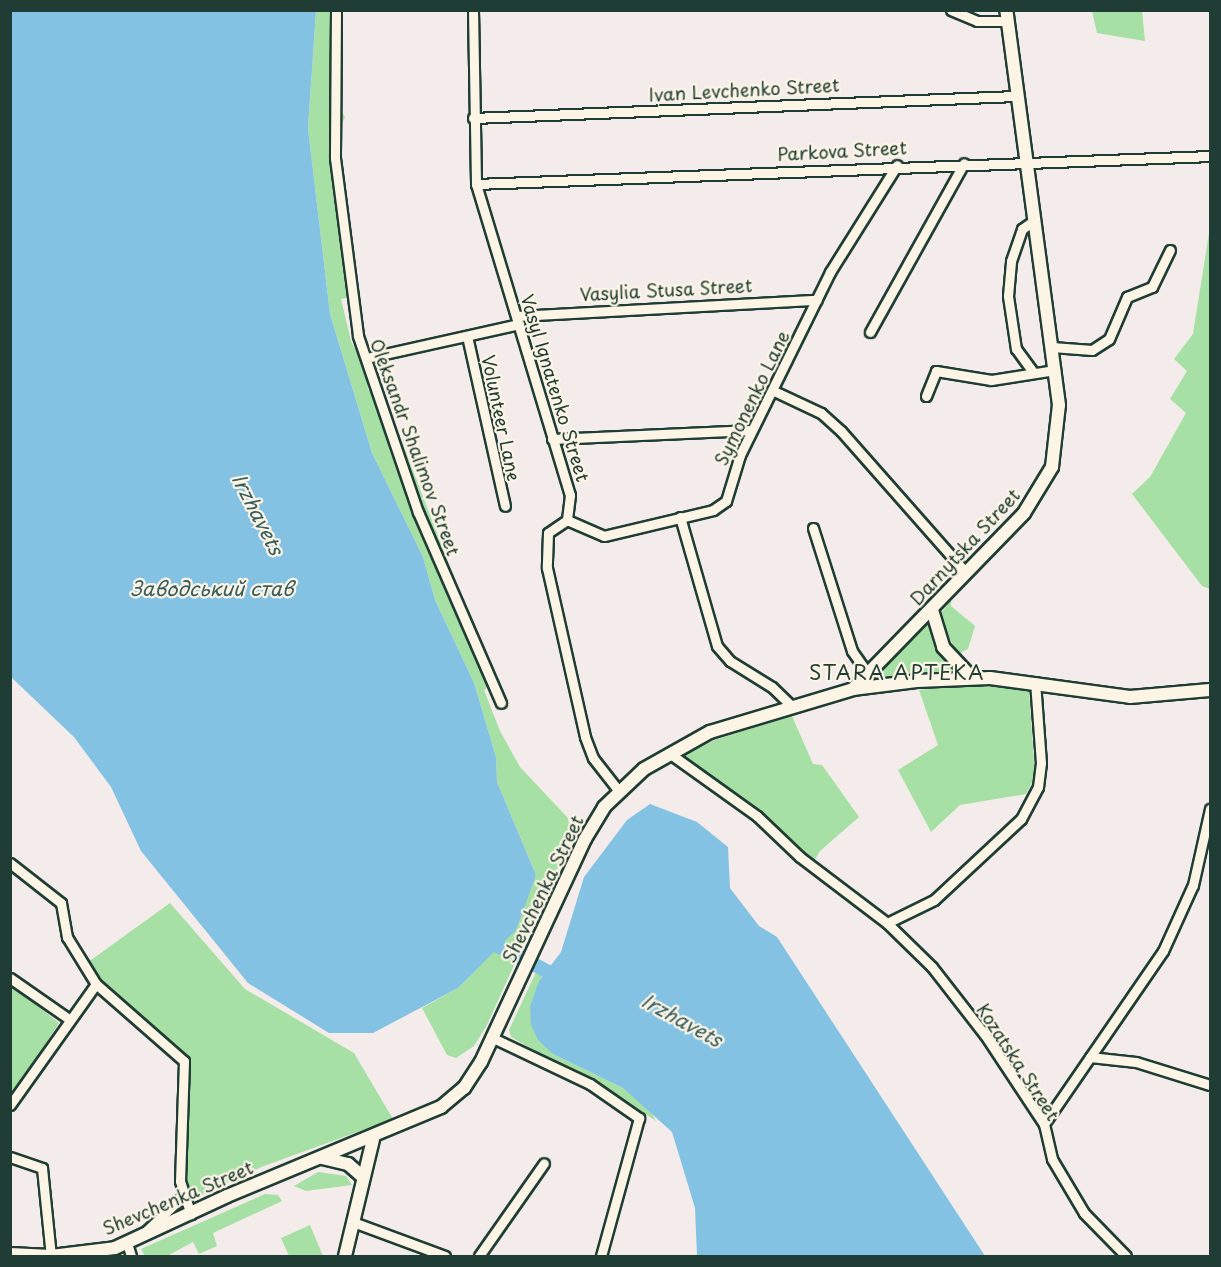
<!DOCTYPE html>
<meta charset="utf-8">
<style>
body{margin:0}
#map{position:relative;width:1221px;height:1267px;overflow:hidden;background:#f4ecea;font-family:"Playpen Sans",sans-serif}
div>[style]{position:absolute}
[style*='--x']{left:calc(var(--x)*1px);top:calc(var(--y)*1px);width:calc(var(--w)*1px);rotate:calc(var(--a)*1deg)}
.green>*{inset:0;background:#a7e0a4}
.water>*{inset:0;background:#84c2e4}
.river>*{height:14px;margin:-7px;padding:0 7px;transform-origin:7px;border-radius:7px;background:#84c2e4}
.roads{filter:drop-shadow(2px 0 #1f3d34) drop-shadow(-2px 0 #1f3d34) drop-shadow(0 2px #1f3d34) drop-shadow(0 -2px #1f3d34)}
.minor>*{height:9px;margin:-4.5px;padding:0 4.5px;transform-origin:4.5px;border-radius:4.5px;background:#fcf5e5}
.tertiary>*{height:12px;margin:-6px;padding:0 6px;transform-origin:6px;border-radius:6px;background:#fcf5e5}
span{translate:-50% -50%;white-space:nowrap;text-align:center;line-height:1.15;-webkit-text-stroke:4.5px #fcf5e5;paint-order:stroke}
.street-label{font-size:18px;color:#1f3d34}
.water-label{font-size:20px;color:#385e60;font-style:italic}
.neighbourhood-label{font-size:20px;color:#1f3d34;letter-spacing:1.5px}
.frame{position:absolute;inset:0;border:12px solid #1f3d34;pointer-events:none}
</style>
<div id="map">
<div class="green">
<i style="clip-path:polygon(316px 11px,333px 11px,334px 100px,345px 117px,337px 134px,352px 297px,341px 299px,351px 341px,366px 370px,368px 390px,382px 391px,390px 409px,381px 420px,383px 428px,387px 434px,399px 434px,494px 682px,484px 690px,500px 731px,520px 767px,568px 818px,570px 832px,565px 852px,487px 1025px,474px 1046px,456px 1058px,447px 1055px,422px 1008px,458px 988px,483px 962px,536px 875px,497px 782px,496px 757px,474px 683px,435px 600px,423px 557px,372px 453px,330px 314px,308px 128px)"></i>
<i style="clip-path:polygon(1092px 11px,1142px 11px,1145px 41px,1097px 33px)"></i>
<i style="clip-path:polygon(1210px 227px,1210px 589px,1202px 586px,1132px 494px,1150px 477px,1186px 413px,1170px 399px,1187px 371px,1174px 359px,1193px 334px)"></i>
<i style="clip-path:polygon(951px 600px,951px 606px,975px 626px,968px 649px,958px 654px,938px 617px)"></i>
<i style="clip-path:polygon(927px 620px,941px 653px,959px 674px,863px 683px)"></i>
<i style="clip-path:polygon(972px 685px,1029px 690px,1035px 777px,1026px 794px,960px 805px,931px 832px,898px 770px,938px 745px,919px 690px)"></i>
<i style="clip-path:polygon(792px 716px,813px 764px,822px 765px,859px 817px,820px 851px,813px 863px,760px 813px,681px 757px,717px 739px)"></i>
<i style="clip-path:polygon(170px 903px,245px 989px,354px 1053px,393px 1119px,264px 1166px,186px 1202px,184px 1061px,113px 1002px,79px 956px,91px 960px)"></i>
<i style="clip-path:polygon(537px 970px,543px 973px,530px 1006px,553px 1054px,623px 1088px,648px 1106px,656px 1121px,594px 1079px,578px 1076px,511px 1037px,509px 1030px)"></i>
<i style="clip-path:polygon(11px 985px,59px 1023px,11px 1097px)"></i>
<i style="clip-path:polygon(318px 1172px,346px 1176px,352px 1185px,306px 1191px,294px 1186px)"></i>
<i style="clip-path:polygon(265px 1194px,278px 1195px,282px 1201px,213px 1233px,217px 1246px,199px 1254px,193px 1242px,167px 1256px,145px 1256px,141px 1249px)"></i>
<i style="clip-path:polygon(310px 1225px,323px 1256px,289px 1256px,281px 1238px)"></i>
</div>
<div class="water">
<i style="clip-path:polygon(11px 10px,316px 11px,308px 128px,330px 314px,372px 453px,423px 557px,435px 600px,474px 683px,496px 757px,497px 782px,536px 875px,516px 930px,458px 988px,373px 1033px,329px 1033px,248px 983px,141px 851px,111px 787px,74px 737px,11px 677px)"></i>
<i style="clip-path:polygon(650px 804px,697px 822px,728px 847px,730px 888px,759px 926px,777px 937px,985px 1256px,697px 1256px,695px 1208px,672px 1132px,623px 1088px,553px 1054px,538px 1040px,531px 1025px,530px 1006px,539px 981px,561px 952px,584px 877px,627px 820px)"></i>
</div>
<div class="river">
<i style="--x:482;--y:938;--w:44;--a:27.1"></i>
<i style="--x:533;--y:964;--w:29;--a:27"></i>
</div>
<div class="roads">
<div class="minor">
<i style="--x:336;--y:10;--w:148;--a:90.4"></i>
<i style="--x:335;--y:158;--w:179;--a:82.6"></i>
<i style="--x:358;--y:336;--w:186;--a:71.2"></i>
<i style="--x:418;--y:512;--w:208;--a:66.5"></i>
<i style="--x:473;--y:10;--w:174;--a:89"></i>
<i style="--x:476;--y:184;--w:325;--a:73.2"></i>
<i style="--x:570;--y:495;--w:25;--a:97"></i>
<i style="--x:567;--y:520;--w:23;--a:146"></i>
<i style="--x:548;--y:533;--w:35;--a:92"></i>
<i style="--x:547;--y:568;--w:173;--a:77.3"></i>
<i style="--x:585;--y:737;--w:22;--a:69"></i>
<i style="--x:593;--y:758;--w:41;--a:52"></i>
<i style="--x:951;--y:10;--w:28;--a:23"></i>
<i style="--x:977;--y:21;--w:31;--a:0"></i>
<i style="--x:473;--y:118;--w:543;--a:-2.32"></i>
<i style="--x:476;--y:184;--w:735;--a:-2.18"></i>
<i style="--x:517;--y:316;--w:300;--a:-3.1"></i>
<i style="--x:870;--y:332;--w:193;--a:-60.9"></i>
<i style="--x:467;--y:336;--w:174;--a:77.4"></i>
<i style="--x:1052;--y:347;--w:40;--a:4.3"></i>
<i style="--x:1092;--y:350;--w:20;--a:-33"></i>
<i style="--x:1109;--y:339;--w:46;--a:-66.8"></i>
<i style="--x:1127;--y:297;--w:27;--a:-22"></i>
<i style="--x:1152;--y:287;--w:41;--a:-64.1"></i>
<i style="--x:367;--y:358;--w:156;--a:-12.6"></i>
<i style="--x:1033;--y:372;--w:29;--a:-126"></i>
<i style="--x:1016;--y:349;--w:54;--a:-98.6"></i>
<i style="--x:1008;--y:296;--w:35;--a:-85"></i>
<i style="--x:1011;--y:261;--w:34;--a:-71"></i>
<i style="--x:1022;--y:229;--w:14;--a:-36"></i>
<i style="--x:774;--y:391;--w:52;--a:25.1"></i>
<i style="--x:821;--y:413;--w:27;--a:42"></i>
<i style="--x:841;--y:431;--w:189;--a:48.6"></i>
<i style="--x:926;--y:396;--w:27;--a:-68"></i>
<i style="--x:936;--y:371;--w:56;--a:9.3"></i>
<i style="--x:991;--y:380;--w:65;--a:-8.9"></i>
<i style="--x:552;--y:439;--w:200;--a:-2.6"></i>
<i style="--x:680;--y:517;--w:134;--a:74"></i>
<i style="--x:717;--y:646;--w:20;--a:49"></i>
<i style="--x:730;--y:661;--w:49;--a:31.8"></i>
<i style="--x:772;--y:687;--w:28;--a:44"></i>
<i style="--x:567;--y:520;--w:40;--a:23.4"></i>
<i style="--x:604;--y:536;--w:112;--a:-13.4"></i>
<i style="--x:713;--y:510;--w:16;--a:-35"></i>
<i style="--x:726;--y:501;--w:48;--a:-73.1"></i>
<i style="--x:740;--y:455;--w:204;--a:-63.8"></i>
<i style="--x:830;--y:272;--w:126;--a:-57.9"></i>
<i style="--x:813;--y:528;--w:129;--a:72.4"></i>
<i style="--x:852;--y:651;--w:28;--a:55"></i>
<i style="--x:669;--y:753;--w:108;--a:35.6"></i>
<i style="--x:757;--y:816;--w:59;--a:43.6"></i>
<i style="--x:800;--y:857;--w:109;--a:37.2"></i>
<i style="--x:887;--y:923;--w:63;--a:44.4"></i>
<i style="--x:932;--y:967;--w:86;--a:52.1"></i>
<i style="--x:985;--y:1035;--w:107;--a:56.5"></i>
<i style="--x:1044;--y:1124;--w:36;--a:77"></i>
<i style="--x:1052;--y:1159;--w:63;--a:59.3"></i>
<i style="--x:1084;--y:1213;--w:60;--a:45.7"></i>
<i style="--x:10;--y:863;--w:65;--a:38.1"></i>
<i style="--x:61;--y:903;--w:35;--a:80"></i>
<i style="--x:67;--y:937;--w:55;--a:58.3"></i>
<i style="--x:96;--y:984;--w:117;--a:41.2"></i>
<i style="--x:184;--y:1061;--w:120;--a:91.9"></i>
<i style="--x:180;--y:1181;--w:35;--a:72"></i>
<i style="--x:887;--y:923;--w:52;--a:-26.1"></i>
<i style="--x:934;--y:900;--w:119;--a:-43"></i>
<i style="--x:1021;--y:819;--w:36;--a:-62"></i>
<i style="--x:1038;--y:787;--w:24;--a:-83"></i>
<i style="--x:1041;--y:763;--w:81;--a:-94.2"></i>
<i style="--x:10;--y:978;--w:72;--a:34.8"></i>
<i style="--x:493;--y:1038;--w:107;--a:25.4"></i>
<i style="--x:590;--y:1084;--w:60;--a:34.8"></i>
<i style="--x:639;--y:1118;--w:143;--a:105.4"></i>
<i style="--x:1090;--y:1057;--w:46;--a:6.2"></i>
<i style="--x:1136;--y:1062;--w:77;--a:17.3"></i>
<i style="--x:10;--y:1105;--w:148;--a:-54.6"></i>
<i style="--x:1044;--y:1124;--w:210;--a:-55.5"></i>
<i style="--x:1163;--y:951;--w:72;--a:-65.6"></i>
<i style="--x:1193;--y:885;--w:78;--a:-77.4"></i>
<i style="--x:10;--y:1157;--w:34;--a:19"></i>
<i style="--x:42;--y:1168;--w:88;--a:84.2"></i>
<i style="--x:353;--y:1222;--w:98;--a:20.3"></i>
<i style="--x:144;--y:1233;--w:55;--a:-43.5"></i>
<i style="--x:127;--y:1243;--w:14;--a:73"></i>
<i style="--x:479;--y:1256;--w:113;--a:-55"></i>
</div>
<div class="tertiary">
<i style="--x:932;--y:610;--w:39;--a:73"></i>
<i style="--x:943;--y:647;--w:42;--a:46.9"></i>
<i style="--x:853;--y:689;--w:245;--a:-45.8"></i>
<i style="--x:1024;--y:513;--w:54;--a:-58.7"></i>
<i style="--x:1052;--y:467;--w:62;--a:-83.6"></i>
<i style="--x:1059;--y:405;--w:399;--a:-97.6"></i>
<i style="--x:322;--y:1158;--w:27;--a:13"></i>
<i style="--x:348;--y:1164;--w:20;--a:41"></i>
<i style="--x:10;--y:1254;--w:41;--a:2.8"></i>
<i style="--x:51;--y:1256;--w:64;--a:-7.1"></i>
<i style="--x:115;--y:1248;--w:123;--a:-24.9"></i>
<i style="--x:227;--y:1196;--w:232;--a:-22.6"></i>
<i style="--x:441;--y:1107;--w:30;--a:-40"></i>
<i style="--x:464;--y:1088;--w:31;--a:-57"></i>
<i style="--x:481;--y:1062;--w:246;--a:-65"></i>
<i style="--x:585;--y:839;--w:37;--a:-59"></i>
<i style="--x:604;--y:807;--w:55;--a:-43.5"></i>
<i style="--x:644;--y:769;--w:76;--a:-29.3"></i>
<i style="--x:710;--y:732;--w:149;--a:-16.7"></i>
<i style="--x:853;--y:689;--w:64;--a:-7.1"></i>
<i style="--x:917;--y:681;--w:73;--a:-2.4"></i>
<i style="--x:990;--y:678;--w:141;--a:7.7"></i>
<i style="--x:1130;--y:697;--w:80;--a:-5"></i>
<i style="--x:345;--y:1256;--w:120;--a:-76.5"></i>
</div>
</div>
<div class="street-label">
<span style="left:744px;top:90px;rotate:-3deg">Ivan Levchenko Street</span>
<span style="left:842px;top:151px;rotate:-3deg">Parkova Street</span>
<span style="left:666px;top:290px;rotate:-3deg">Vasylia Stusa Street</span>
<span style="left:555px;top:388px;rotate:73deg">Vasyl Ignatenko Street</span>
<span style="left:752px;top:398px;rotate:-64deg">Symonenko Lane</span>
<span style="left:501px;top:418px;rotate:78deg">Volunteer Lane</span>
<span style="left:415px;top:447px;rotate:70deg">Oleksandr Shalimov Street</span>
<span style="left:965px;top:547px;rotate:-47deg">Darnytska Street</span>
<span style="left:543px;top:889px;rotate:-64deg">Shevchenka Street</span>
<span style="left:1018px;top:1062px;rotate:57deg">Kozatska Street</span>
<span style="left:178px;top:1198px;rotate:-23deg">Shevchenka Street</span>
</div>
<div class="water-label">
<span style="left:258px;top:514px;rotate:63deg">Irzhavets</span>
<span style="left:212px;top:588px">Заводський став</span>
<span style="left:682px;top:1020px;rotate:29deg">Irzhavets</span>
</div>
<div class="neighbourhood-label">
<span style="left:897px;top:672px">STARA APTEKA</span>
</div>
<div class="frame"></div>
</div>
